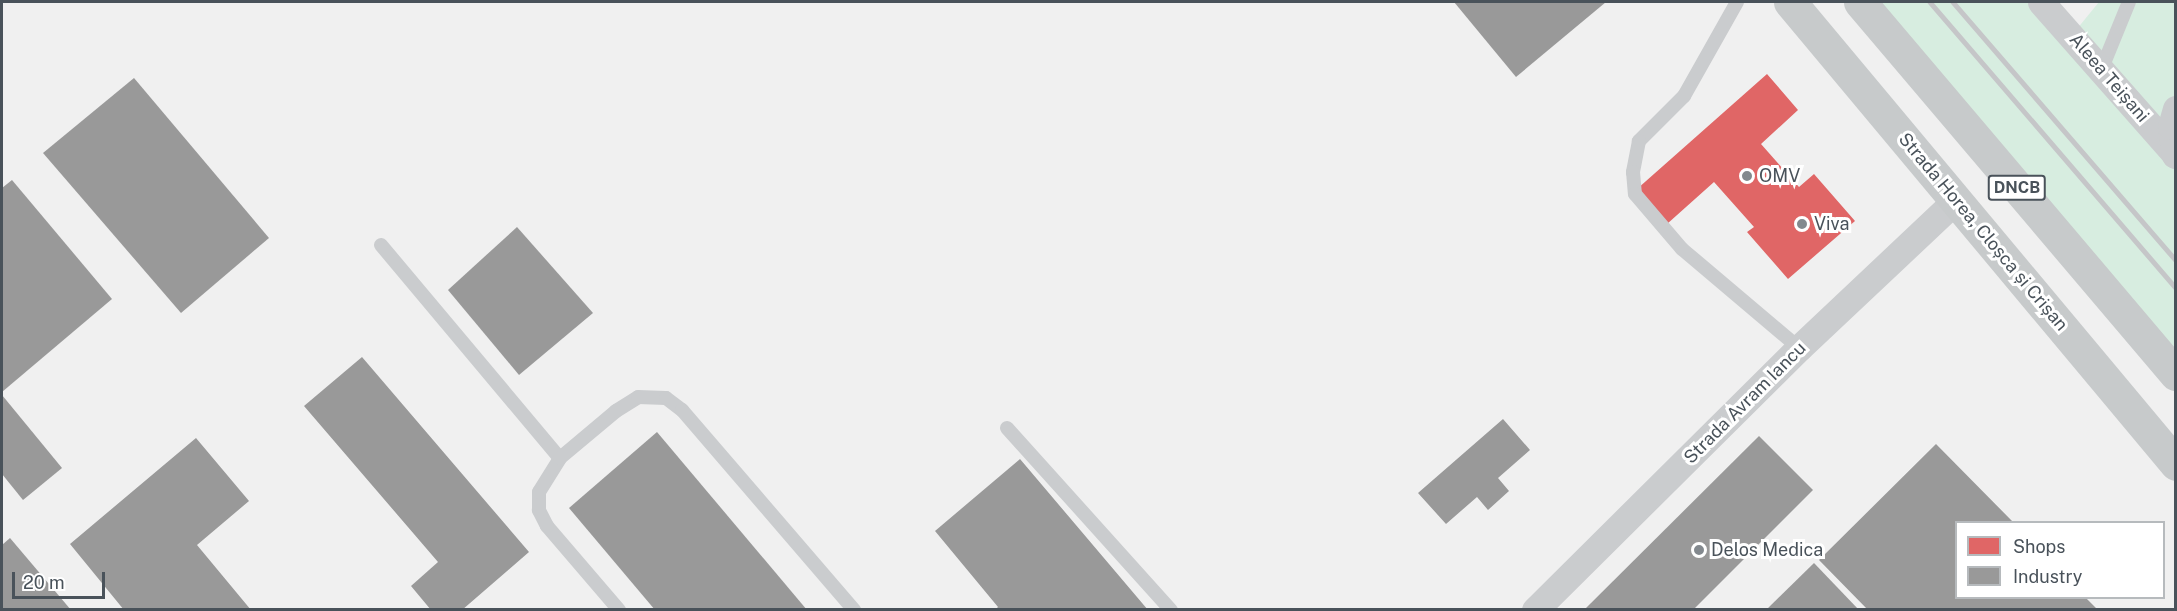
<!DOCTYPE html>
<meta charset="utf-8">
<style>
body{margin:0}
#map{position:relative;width:2177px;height:611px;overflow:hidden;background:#f0f0f0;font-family:"Public Sans",sans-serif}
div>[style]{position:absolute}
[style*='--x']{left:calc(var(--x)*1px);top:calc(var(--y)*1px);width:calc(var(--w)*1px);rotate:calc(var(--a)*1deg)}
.green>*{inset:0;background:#d7ede0}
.shops>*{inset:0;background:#e06666}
.industry>*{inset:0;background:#999}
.lane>*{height:14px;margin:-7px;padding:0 7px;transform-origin:7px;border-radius:7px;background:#caccce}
.street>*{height:27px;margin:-13.5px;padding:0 13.5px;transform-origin:13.5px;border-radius:13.5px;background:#caccce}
.primary>*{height:33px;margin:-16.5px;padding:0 16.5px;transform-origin:16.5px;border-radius:16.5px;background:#c7cacb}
.rail>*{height:4.5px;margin:-2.25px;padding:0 2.25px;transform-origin:2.25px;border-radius:2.25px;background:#c5c6c8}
.dots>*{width:16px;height:16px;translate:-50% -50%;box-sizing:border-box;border:3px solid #fff;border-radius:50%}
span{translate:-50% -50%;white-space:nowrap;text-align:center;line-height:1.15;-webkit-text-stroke:6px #fff;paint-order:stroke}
.shield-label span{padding:2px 4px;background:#fff;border:2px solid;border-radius:4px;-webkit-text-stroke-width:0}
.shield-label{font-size:16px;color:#49525a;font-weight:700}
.street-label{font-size:18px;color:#49525a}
.poi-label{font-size:18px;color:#49525a}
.left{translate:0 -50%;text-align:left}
.frame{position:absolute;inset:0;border:3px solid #49525a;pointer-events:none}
.legend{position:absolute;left:1955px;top:521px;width:210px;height:78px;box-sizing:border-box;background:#fff;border:2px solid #b6babd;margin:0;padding:8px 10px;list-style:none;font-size:18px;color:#49525a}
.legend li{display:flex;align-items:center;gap:12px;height:30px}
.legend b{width:30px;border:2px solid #b6babd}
.scale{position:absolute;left:12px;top:572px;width:93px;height:27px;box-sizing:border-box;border:3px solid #49525a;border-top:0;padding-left:8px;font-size:18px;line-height:21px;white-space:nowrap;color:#49525a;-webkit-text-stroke:4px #fff;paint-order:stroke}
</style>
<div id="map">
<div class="green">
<i style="clip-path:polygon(1860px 2px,2041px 2px,2072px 35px,2099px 2px,2175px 2px,2175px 374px)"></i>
</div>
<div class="shops">
<i style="clip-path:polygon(1767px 74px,1798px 110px,1761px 144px,1799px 187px,1814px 174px,1855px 221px,1788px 279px,1747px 232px,1754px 227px,1714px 182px,1667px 224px,1637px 189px)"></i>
</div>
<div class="industry">
<i style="clip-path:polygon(1454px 2px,1606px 2px,1516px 77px)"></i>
<i style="clip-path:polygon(134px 78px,269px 238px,181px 313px,43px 153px)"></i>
<i style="clip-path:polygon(12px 180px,112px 299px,2px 392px,2px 188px)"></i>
<i style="clip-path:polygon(517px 227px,593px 313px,519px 375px,448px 290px)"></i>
<i style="clip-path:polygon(362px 357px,529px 552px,462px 610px,431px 610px,411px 586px,438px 562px,304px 406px)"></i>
<i style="clip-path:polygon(2px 395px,62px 468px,23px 500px,2px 474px)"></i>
<i style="clip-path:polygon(1503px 419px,1530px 450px,1498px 478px,1509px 491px,1488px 510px,1477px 497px,1446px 524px,1418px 493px)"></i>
<i style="clip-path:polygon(657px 432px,807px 610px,655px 610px,569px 508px)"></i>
<i style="clip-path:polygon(1759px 436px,1813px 490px,1693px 610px,1584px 610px)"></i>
<i style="clip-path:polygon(196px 438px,249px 501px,197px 545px,251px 610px,124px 610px,70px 544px)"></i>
<i style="clip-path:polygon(1936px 444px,2013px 522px,1956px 522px,1956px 598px,2086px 598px,2098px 610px,1868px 610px,1819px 560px)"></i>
<i style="clip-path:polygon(1020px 459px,1148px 610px,995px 610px,998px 607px,935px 531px)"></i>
<i style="clip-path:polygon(10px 538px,71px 610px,2px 610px,2px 545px)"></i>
<i style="clip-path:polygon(1814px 563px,1859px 610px,1766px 610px)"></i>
</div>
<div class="lane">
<i style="--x:1737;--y:2;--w:108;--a:119.4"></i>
<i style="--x:1684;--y:96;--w:64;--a:135"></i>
<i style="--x:1639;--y:141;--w:32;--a:101"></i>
<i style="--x:1633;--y:172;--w:22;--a:85"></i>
<i style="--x:1635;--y:194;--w:72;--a:49.5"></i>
<i style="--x:1682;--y:249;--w:153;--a:40.2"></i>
<i style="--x:2102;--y:68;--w:71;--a:-67.8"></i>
<i style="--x:381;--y:245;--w:278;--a:50"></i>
<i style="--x:1007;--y:428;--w:245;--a:48"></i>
<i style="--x:619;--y:610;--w:111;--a:-130.6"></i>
<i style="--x:547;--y:526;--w:18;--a:-117"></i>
<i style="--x:539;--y:510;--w:18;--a:-90"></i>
<i style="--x:539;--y:492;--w:40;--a:-58"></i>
<i style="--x:560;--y:458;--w:73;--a:-40"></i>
<i style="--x:616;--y:411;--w:26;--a:-32"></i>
<i style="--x:638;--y:397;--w:28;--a:2"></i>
<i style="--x:666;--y:398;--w:20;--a:37"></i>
<i style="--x:682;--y:410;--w:264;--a:49.3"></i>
</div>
<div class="street">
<i style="--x:2041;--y:2;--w:204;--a:48.6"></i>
<i style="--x:2175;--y:155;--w:29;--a:-98"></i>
<i style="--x:2171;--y:126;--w:18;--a:-74"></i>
<i style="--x:1535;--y:610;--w:372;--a:-44.8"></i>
<i style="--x:1799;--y:348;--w:217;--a:-43.3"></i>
</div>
<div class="primary">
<i style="--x:1790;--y:2;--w:602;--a:50.12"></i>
<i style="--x:1860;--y:2;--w:488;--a:49.7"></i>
</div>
<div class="rail">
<i style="--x:1930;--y:2;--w:377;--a:49.3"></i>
<i style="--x:1953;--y:2;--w:341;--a:49.2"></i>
</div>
<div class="dots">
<i style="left:1747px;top:176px;background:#83898e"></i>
<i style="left:1802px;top:224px;background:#83898e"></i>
<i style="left:1699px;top:550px;background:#83898e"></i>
</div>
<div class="shield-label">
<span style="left:2017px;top:188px">DNCB</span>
</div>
<div class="street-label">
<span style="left:2109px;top:78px;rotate:49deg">Aleea Teișani</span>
<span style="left:1983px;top:232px;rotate:50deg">Strada Horea, Cloșca și Crișan</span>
<span style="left:1745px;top:403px;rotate:-45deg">Strada Avram Iancu</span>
</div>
<div class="poi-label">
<span class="left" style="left:1759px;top:176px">OMV</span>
<span class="left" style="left:1814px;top:224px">Viva</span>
<span class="left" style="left:1711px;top:550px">Delos Medica</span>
</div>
<div class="frame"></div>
<ul class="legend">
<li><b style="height:16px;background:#e06666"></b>Shops</li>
<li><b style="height:16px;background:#999"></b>Industry</li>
</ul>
<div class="scale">20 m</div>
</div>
